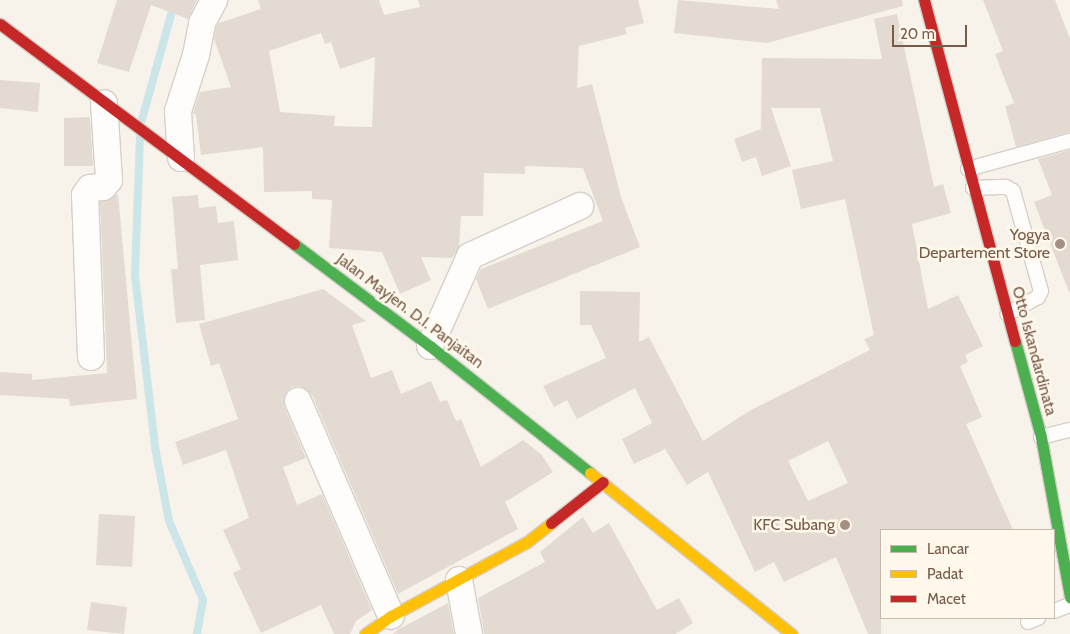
<!DOCTYPE html>
<style>
body{margin:0}
#map{position:relative;width:1070px;height:634px;overflow:hidden;background:#f7f3eb;font-family:Cabin,sans-serif}
div>[style]{position:absolute}
[style*='--x']{left:calc(var(--x)*1px);top:calc(var(--y)*1px);width:calc(var(--w)*1px);rotate:calc(var(--a)*1deg)}
.stream>*{height:8px;margin:-4px;padding:0 4px;transform-origin:4px;border-radius:4px;background:#cce5e8}
.building>*{inset:0;background:#e3dad2}
.roads{filter:drop-shadow(1px 0 #d6cfc8) drop-shadow(-1px 0 #d6cfc8) drop-shadow(0 1px #d6cfc8) drop-shadow(0 -1px #d6cfc8)}
.lane>*{height:14px;margin:-7px;padding:0 7px;transform-origin:7px;border-radius:7px;background:#fefdfc}
.street>*{height:26px;margin:-13px;padding:0 13px;transform-origin:13px;border-radius:13px;background:#fefdfc}
.fast>*{height:11px;margin:-5.5px;padding:0 5.5px;transform-origin:5.5px;border-radius:5.5px;background:#4caf50}
.slow>*{height:11px;margin:-5.5px;padding:0 5.5px;transform-origin:5.5px;border-radius:5.5px;background:#ffc107}
.jam>*{height:11px;margin:-5.5px;padding:0 5.5px;transform-origin:5.5px;border-radius:5.5px;background:#c62828}
.dots>*{width:14px;height:14px;translate:-50% -50%;box-sizing:border-box;border:2px solid #fff8eb;border-radius:50%}
span{translate:-50% -50%;white-space:nowrap;text-align:center;line-height:1.15;-webkit-text-stroke:5px #fff8eb;paint-order:stroke}
.poi-label{font-size:16px;color:#765a4a}
.right{translate:-100% -50%;text-align:right}
.street-label{font-size:16px;color:#765a4a}
.legend{position:absolute;left:880px;top:529px;width:175px;height:90px;box-sizing:border-box;background:#fff8eb;border:1px solid #c8b9ab;margin:0;padding:6px 9px;list-style:none;font-size:15px;color:#765a4a}
.legend li{display:flex;align-items:center;gap:10px;height:25px}
.legend b{width:25px;border:1px solid #c8b9ab}
.scale{position:absolute;left:892px;top:25px;width:75px;height:22px;box-sizing:border-box;border:2px solid #765a4a;border-top:0;padding-left:6px;font-size:15px;line-height:18px;white-space:nowrap;color:#765a4a;-webkit-text-stroke:4px #fff8eb;paint-order:stroke}
</style>
<div id="map">
<div class="stream">
<i style="--x:141;--y:123;--w:128;--a:-74.5"></i>
<i style="--x:140;--y:137;--w:139;--a:92.1"></i>
<i style="--x:135;--y:276;--w:172;--a:83.3"></i>
<i style="--x:155;--y:447;--w:75;--a:79.3"></i>
<i style="--x:169;--y:521;--w:86;--a:66.7"></i>
<i style="--x:203;--y:600;--w:35;--a:100"></i>
</div>
<div class="building">
<i style="clip-path:polygon(117px 0,197px 0,188px 19px,151px 5px,129px 72px,97px 63px)"></i>
<i style="clip-path:polygon(evenodd,258px 0,379px 0,384px 15px,420px 7px,418px 0,638px 0,644px 23px,625px 28px,627px 34px,579px 46px,577px 88px,592px 84px,621px 197px,640px 247px,488px 309px,476px 279px,481px 269px,603px 221px,583px 168px,525px 166px,525px 174px,484px 173px,483px 216px,461px 216px,459px 247px,452px 258px,421px 257px,431px 280px,400px 294px,382px 252px,329px 248px,332px 200px,312px 199px,312px 191px,264px 192px,263px 147px,201px 155px,196px 115px,193px 113px,200px 92px,231px 87px,214px 39px,216px 28px,219px 23px,261px 9px,258px 0,321px 33px,325px 44px,331px 42px,340px 69px,375px 57px,372px 127px,334px 126px,335px 116px,280px 112px,269px 51px,321px 33px)"></i>
<i style="clip-path:polygon(678px 0,779px 9px,776px 0,902px 0,903px 6px,767px 43px,674px 33px)"></i>
<i style="clip-path:polygon(983px 0,1055px 0,1070px 39px,1070px 132px,1016px 147px,1005px 106px,1014px 103px,995px 54px,1003px 51px)"></i>
<i style="clip-path:polygon(evenodd,897px 14px,934px 187px,943px 184px,951px 213px,912px 224px,928px 309px,958px 295px,983px 346px,965px 355px,968px 362px,960px 366px,982px 417px,966px 424px,1013px 530px,881px 530px,881px 634px,868px 634px,836px 557px,784px 582px,774px 562px,755px 572px,708px 472px,687px 485px,665px 449px,634px 464px,622px 439px,652px 423px,635px 388px,577px 419px,567px 400px,554px 407px,543px 386px,606px 358px,591px 325px,580px 325px,580px 291px,640px 292px,639px 342px,649px 337px,703px 441px,749px 411px,870px 350px,864px 339px,874px 335px,845px 199px,801px 209px,792px 170px,833px 161px,820px 108px,771px 108px,791px 166px,762px 176px,756px 157px,742px 162px,734px 139px,761px 129px,762px 58px,882px 59px,874px 19px,897px 14px,828px 441px,848px 483px,808px 501px,788px 461px,828px 441px)"></i>
<i style="clip-path:polygon(0 80px,40px 83px,38px 112px,0 108px)"></i>
<i style="clip-path:polygon(90px 117px,93px 166px,64px 166px,64px 118px)"></i>
<i style="clip-path:polygon(1070px 150px,1070px 292px,1069px 292px,1034px 202px,1052px 195px,1038px 159px)"></i>
<i style="clip-path:polygon(118px 194px,137px 399px,70px 406px,69px 399px,0 395px,0 372px,32px 374px,32px 380px,107px 373px,100px 202px)"></i>
<i style="clip-path:polygon(198px 195px,199px 208px,216px 206px,218px 223px,234px 221px,238px 260px,200px 265px,205px 320px,176px 323px,171px 269px,178px 269px,172px 197px)"></i>
<i style="clip-path:polygon(323px 289px,366px 321px,352px 325px,371px 378px,392px 370px,401px 394px,431px 381px,440px 402px,447px 400px,456px 421px,461px 419px,481px 467px,523px 440px,541px 454px,553px 472px,505px 502px,518px 529px,398px 594px,312px 395px,300px 386px,292px 387px,286px 392px,284px 406px,306px 458px,283px 467px,297px 505px,322px 494px,372px 610px,356px 621px,350px 634px,334px 634px,321px 605px,261px 633px,233px 573px,241px 569px,223px 530px,249px 518px,226px 450px,183px 465px,175px 442px,238px 419px,219px 363px,211px 366px,199px 324px)"></i>
<i style="clip-path:polygon(99px 514px,135px 516px,132px 567px,96px 565px)"></i>
<i style="clip-path:polygon(583px 517px,593px 533px,609px 523px,657px 610px,679px 598px,693px 623px,675px 634px,484px 634px,478px 598px,545px 562px,540px 552px)"></i>
<i style="clip-path:polygon(91px 602px,127px 607px,124px 634px,87px 630px)"></i>
<i style="clip-path:polygon(448px 603px,454px 634px,392px 634px,399px 629px)"></i>
</div>
<div class="roads">
<div class="lane">
<i style="--x:968;--y:169;--w:106;--a:-15.4"></i>
<i style="--x:973;--y:188;--w:33;--a:-2"></i>
<i style="--x:1006;--y:187;--w:8;--a:30"></i>
<i style="--x:1013;--y:191;--w:104;--a:74.4"></i>
<i style="--x:1041;--y:291;--w:7;--a:117"></i>
<i style="--x:1038;--y:297;--w:35;--a:151"></i>
<i style="--x:1041;--y:437;--w:30;--a:-14"></i>
<i style="--x:1054;--y:611;--w:17;--a:-21"></i>
<i style="--x:1028;--y:622;--w:11;--a:-22"></i>
</div>
<div class="street">
<i style="--x:181;--y:158;--w:47;--a:-93.7"></i>
<i style="--x:178;--y:111;--w:59;--a:-72.2"></i>
<i style="--x:196;--y:55;--w:33;--a:-79"></i>
<i style="--x:202;--y:23;--w:26;--a:-62"></i>
<i style="--x:430;--y:346;--w:98;--a:-66"></i>
<i style="--x:470;--y:256;--w:121;--a:-24.4"></i>
<i style="--x:91;--y:357;--w:162;--a:-92.1"></i>
<i style="--x:85;--y:195;--w:9;--a:-54"></i>
<i style="--x:90;--y:188;--w:13;--a:-4"></i>
<i style="--x:103;--y:187;--w:9;--a:-49"></i>
<i style="--x:109;--y:180;--w:77;--a:-93.7"></i>
<i style="--x:298;--y:401;--w:234;--a:66.6"></i>
<i style="--x:459;--y:580;--w:55;--a:79.5"></i>
</div>
<div class="fast">
<i style="--x:294;--y:244;--w:170;--a:36.9"></i>
<i style="--x:430;--y:346;--w:204;--a:38.4"></i>
<i style="--x:1015;--y:341;--w:99;--a:74.8"></i>
<i style="--x:1041;--y:437;--w:163;--a:79.7"></i>
</div>
<div class="slow">
<i style="--x:590;--y:473;--w:258;--a:38.6"></i>
<i style="--x:365;--y:634;--w:32;--a:-35"></i>
<i style="--x:391;--y:616;--w:155;--a:-28.6"></i>
<i style="--x:527;--y:542;--w:31;--a:-38"></i>
</div>
<div class="jam">
<i style="--x:924;--y:0;--w:353;--a:75.1"></i>
<i style="--x:0;--y:24;--w:367;--a:36.8"></i>
<i style="--x:551;--y:523;--w:66;--a:-38.3"></i>
</div>
</div>
<div class="dots">
<i style="left:1060px;top:244px;background:#a39082"></i>
<i style="left:845px;top:525px;background:#a39082"></i>
</div>
<div class="poi-label">
<span class="right" style="left:1050px;top:244px">Yogya<br>Departement Store</span>
<span class="right" style="left:835px;top:525px">KFC Subang</span>
</div>
<div class="street-label">
<span style="left:410px;top:311px;rotate:37deg">Jalan Mayjen. D.I. Panjaitan</span>
<span style="left:1034px;top:351px;rotate:75deg">Otto Iskandardinata</span>
</div>
<ul class="legend">
<li><b style="height:6px;background:#4caf50"></b>Lancar</li>
<li><b style="height:6px;background:#ffc107"></b>Padat</li>
<li><b style="height:6px;background:#c62828"></b>Macet</li>
</ul>
<div class="scale">20 m</div>
</div>
